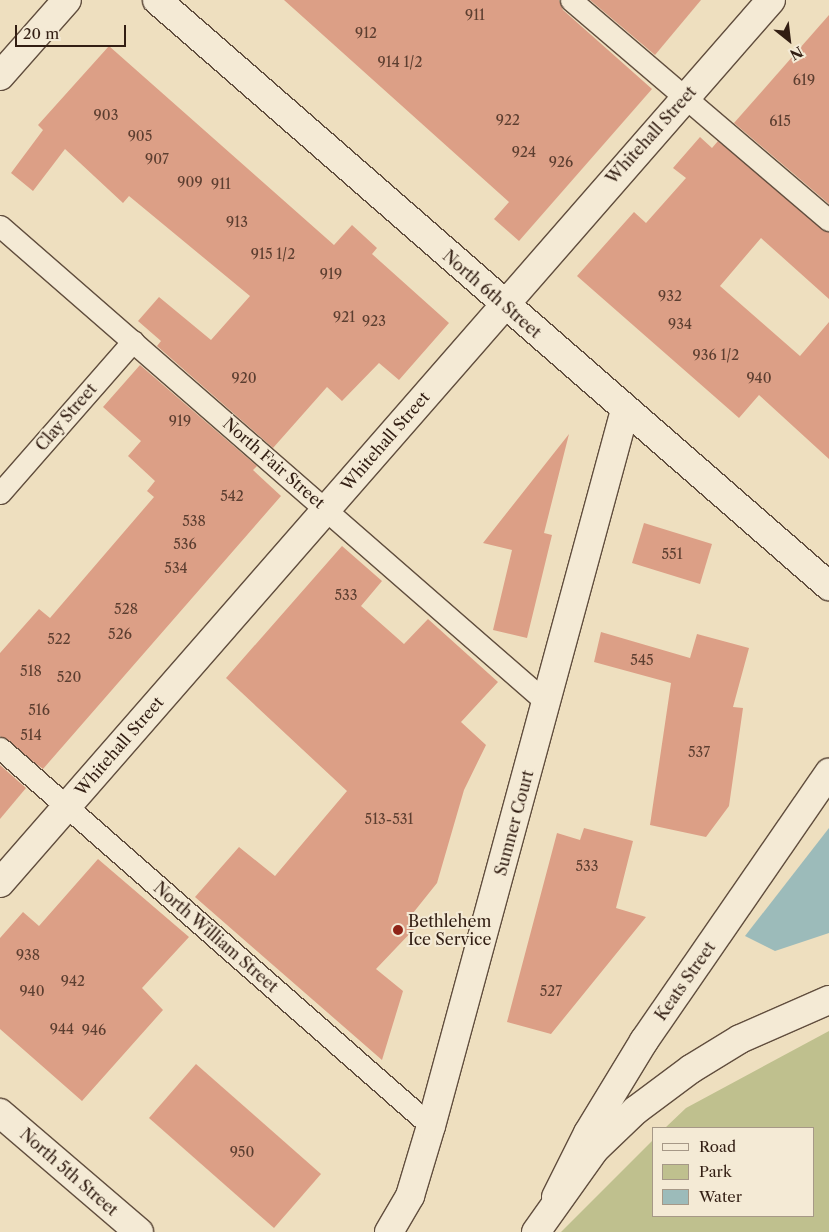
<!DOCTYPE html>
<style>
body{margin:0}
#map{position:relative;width:829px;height:1232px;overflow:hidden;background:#eedfbf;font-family:"Libre Caslon Text",serif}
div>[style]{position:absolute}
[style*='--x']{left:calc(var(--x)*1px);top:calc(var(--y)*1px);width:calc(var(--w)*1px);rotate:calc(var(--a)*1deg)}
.green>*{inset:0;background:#bfc08e}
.water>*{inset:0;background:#9cbbba}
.building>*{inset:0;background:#dc9f86}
.roads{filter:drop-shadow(1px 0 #614e3e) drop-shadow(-1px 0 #614e3e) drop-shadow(0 1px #614e3e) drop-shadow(0 -1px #614e3e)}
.lane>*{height:21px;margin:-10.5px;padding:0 10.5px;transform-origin:10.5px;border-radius:10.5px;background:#f4ead5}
.street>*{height:28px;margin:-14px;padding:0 14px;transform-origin:14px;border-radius:14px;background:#f4ead5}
.secondary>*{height:28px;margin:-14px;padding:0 14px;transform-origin:14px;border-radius:14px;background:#f4ead5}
.dots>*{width:14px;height:14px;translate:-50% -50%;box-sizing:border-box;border:2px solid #f4ead5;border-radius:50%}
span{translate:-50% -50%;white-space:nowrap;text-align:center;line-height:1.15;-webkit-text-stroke:4px #f4ead5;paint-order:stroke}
.number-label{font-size:14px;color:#5c3e30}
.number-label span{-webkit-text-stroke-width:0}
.street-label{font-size:16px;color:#321e13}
.poi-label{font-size:16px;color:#321e13}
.left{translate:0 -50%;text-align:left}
.legend{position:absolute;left:652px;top:1127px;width:162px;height:90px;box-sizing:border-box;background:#f4ead5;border:1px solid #a69887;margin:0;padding:6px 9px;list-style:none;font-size:15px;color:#321e13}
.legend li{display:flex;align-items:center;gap:10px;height:25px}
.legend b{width:25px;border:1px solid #a69887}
.north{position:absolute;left:764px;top:15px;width:50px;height:50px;-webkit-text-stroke:4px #f4ead5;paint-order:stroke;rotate:151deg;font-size:14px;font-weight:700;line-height:20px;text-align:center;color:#321e13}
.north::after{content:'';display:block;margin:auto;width:18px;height:22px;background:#321e13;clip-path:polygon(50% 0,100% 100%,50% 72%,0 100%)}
.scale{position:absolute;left:15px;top:25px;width:111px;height:22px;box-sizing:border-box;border:2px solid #321e13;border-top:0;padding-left:6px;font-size:15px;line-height:18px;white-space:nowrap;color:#321e13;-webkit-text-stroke:4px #f4ead5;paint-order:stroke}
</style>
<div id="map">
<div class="green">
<i style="clip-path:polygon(829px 1031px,829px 1232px,561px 1232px,653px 1140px,653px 1216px,813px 1216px,813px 1128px,665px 1128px,686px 1108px)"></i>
</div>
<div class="water">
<i style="clip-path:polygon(829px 828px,829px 933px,775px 951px,745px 936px)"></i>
</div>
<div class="building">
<i style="clip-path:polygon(284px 0,559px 0,563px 10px,652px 89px,519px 241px,494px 219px,509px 202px)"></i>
<i style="clip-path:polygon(590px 0,701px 0,655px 55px)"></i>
<i style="clip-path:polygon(829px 15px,829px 204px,734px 123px)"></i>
<i style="clip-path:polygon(109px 46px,334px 245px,352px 225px,377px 248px,372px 254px,449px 323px,399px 380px,379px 363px,342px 401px,327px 387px,273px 448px,157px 346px,161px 341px,138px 321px,159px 297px,211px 340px,250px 296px,129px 196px,123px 203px,65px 149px,33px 191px,11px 173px,43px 130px,38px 125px)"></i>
<i style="clip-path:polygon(700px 137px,712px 148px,718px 141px,829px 232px,829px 299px,761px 238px,720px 286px,800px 356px,829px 322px,829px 459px,759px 395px,739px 418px,577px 276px,634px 212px,646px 223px,686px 178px,673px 168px)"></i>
<i style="clip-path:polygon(140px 365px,257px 466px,253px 470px,281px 496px,43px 769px,0 736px,0 653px,39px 609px,50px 618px,154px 497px,147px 491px,155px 481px,128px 456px,141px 441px,103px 407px)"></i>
<i style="clip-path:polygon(569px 434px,544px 533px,552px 535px,527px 638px,493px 630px,512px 550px,483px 543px)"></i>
<i style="clip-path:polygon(644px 523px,712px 544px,700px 584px,632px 563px)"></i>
<i style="clip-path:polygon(342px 546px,382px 581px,361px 606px,404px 644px,428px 619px,498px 682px,461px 722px,486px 745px,464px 790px,437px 883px,409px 918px,416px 927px,376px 969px,403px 991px,382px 1060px,195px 897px,239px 847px,275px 876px,347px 791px,226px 678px)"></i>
<i style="clip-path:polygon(601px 632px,690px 658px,697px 634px,749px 648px,733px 707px,743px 708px,729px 806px,706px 837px,650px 825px,671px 683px,594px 662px)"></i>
<i style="clip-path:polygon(0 765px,26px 788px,0 819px)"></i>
<i style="clip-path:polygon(584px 828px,633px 841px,616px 908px,646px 917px,551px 1034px,507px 1022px,557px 833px,580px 840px)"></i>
<i style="clip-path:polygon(98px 859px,189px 937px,142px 988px,163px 1010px,82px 1101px,0 1029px,0 938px,23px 912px,39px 926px)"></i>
<i style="clip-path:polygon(196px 1064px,321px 1174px,274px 1228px,149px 1118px)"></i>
</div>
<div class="roads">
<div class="lane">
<i style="--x:571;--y:0;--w:339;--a:40.5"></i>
<i style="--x:0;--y:226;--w:724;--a:41.08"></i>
<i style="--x:0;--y:493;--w:202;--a:-48.8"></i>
<i style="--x:0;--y:748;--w:573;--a:41.25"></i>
</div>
<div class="street">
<i style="--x:0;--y:76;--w:101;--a:-48.6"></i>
<i style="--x:0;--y:883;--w:1172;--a:-48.87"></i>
<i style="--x:0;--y:1113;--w:183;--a:40.6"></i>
<i style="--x:389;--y:1232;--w:42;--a:-59.7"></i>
<i style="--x:410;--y:1196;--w:73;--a:-73.3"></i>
<i style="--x:431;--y:1126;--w:742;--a:-74.84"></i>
</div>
<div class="secondary">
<i style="--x:157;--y:0;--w:892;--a:41.09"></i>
<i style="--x:556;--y:1197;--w:72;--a:-63.4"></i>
<i style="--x:588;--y:1133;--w:108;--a:-58.7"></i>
<i style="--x:644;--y:1041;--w:326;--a:-55.4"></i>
<i style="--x:536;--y:1232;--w:102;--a:-54.6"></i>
<i style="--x:595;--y:1149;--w:57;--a:-43.6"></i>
<i style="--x:636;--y:1110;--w:69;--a:-36.7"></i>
<i style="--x:691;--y:1069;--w:57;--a:-31.5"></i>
<i style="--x:740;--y:1039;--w:97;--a:-23.7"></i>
</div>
</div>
<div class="dots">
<i style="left:398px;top:930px;background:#8f2418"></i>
</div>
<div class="number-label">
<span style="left:475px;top:15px">911</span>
<span style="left:366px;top:33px">912</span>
<span style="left:400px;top:62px">914 1/2</span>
<span style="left:804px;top:80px">619</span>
<span style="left:106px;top:115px">903</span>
<span style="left:508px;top:120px">922</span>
<span style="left:780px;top:121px">615</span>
<span style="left:140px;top:136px">905</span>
<span style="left:524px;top:152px">924</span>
<span style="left:157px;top:159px">907</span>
<span style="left:561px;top:162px">926</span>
<span style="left:190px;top:182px">909</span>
<span style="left:221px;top:184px">911</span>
<span style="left:237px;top:222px">913</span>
<span style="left:273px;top:254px">915 1/2</span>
<span style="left:331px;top:274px">919</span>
<span style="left:670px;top:296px">932</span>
<span style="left:344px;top:317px">921</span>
<span style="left:374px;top:321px">923</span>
<span style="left:680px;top:324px">934</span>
<span style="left:716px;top:355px">936 1/2</span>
<span style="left:244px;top:378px">920</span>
<span style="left:759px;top:378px">940</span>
<span style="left:180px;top:421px">919</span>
<span style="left:232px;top:496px">542</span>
<span style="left:194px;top:521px">538</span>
<span style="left:185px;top:544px">536</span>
<span style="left:672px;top:554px">551</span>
<span style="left:176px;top:568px">534</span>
<span style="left:346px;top:595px">533</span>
<span style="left:126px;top:609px">528</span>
<span style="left:120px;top:634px">526</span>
<span style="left:59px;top:639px">522</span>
<span style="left:642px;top:660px">545</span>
<span style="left:31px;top:671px">518</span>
<span style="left:69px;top:677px">520</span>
<span style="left:39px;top:710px">516</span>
<span style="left:31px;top:735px">514</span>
<span style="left:699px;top:752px">537</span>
<span style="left:389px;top:819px">513-531</span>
<span style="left:587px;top:866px">533</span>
<span style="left:28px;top:955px">938</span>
<span style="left:73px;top:981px">942</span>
<span style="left:32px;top:991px">940</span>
<span style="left:551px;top:991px">527</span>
<span style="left:62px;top:1029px">944</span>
<span style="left:94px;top:1030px">946</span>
<span style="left:242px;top:1152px">950</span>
</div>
<div class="street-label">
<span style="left:651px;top:135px;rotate:-48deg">Whitehall Street</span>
<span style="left:492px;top:294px;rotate:41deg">North 6th Street</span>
<span style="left:66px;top:417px;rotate:-49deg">Clay Street</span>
<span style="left:385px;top:441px;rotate:-49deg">Whitehall Street</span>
<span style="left:274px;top:463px;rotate:41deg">North Fair Street</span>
<span style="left:119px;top:746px;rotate:-49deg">Whitehall Street</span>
<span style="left:514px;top:823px;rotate:-75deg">Sumner Court</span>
<span style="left:216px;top:937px;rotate:41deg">North William Street</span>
<span style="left:685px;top:981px;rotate:-55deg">Keats Street</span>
<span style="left:69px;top:1172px;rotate:41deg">North 5th Street</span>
</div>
<div class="poi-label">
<span class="left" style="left:408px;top:930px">Bethlehem<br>Ice Service</span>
</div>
<ul class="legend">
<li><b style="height:6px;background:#f4ead5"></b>Road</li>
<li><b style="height:14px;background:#bfc08e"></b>Park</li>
<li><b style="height:14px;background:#9cbbba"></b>Water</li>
</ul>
<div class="north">N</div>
<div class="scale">20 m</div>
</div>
